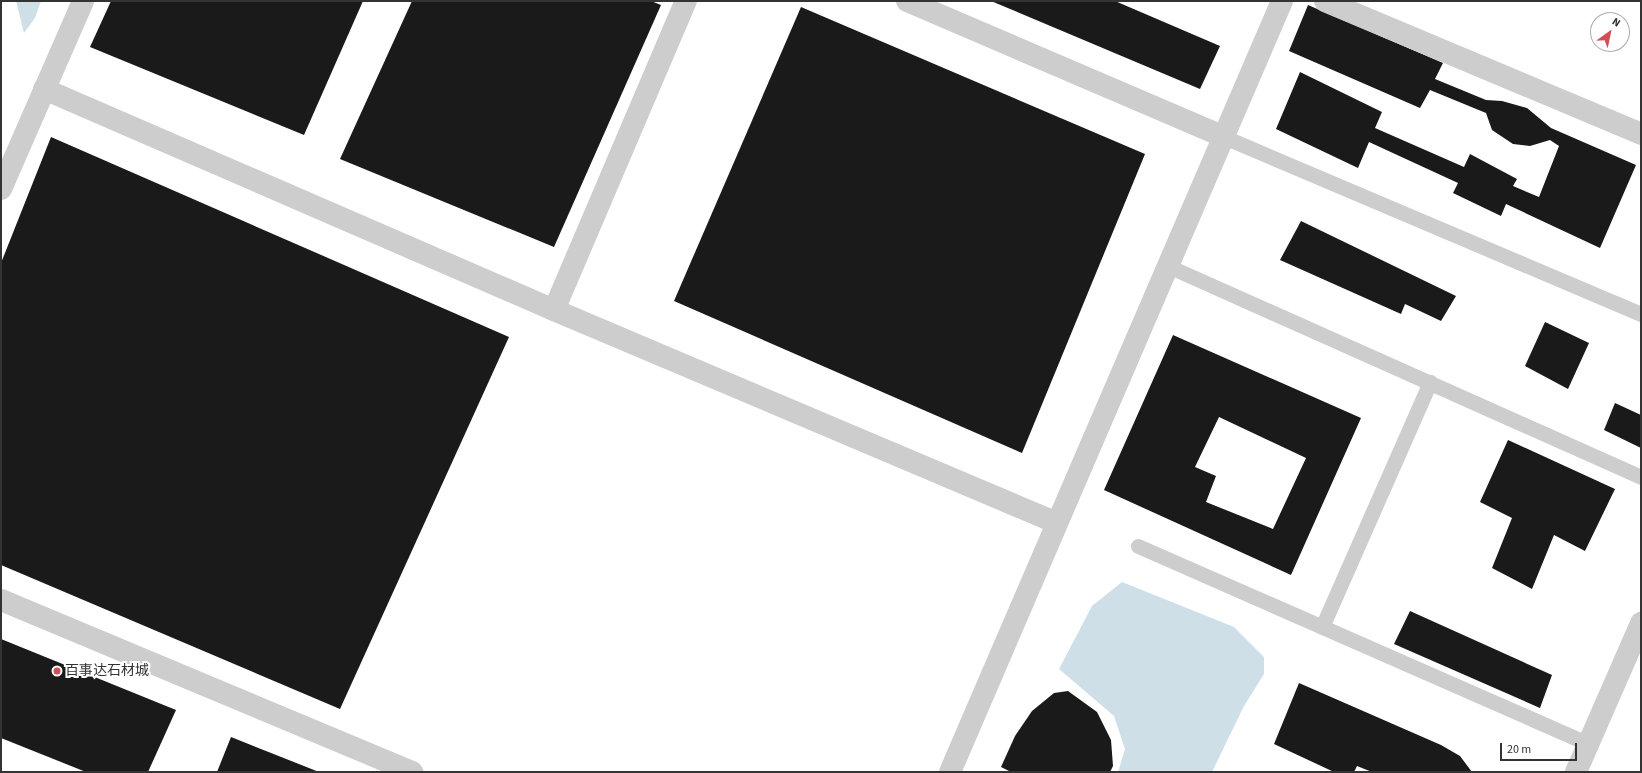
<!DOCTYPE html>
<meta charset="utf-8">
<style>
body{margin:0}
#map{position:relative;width:1642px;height:773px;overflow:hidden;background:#fff;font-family:"Source Sans 3","Noto Sans SC",sans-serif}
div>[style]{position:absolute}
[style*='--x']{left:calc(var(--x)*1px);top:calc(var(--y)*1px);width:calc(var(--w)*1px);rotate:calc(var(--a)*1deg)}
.water>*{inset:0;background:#cfdfe8}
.building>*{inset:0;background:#1a1a1a}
.lane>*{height:15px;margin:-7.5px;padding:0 7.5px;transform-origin:7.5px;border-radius:7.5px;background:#cdcdcd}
.street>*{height:22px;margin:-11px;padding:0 11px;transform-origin:11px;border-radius:11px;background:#cdcdcd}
.dots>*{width:11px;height:11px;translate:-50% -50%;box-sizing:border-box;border:2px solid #fff;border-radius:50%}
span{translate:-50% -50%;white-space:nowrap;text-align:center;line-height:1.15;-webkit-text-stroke:4px #fff;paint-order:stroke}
.poi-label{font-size:14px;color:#333}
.left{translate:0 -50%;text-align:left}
.frame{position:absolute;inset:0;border:2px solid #333;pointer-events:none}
.north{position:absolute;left:1590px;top:12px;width:40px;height:40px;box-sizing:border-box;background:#fff;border:1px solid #adadad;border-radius:50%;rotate:33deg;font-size:11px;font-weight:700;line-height:16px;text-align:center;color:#333}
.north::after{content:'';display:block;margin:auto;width:14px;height:18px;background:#d14e57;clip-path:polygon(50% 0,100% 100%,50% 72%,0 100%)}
.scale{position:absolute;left:1500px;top:743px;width:77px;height:18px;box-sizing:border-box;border:2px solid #333;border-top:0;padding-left:5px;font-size:12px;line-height:14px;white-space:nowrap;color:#333;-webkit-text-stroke:3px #fff;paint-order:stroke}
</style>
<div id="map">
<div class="water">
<i style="clip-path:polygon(16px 1px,41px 1px,35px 18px,24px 33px)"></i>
<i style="clip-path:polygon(1122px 582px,1234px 627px,1264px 657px,1264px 674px,1244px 706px,1212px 772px,1118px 772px,1125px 749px,1114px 716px,1059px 669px,1092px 606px)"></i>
</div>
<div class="building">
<i style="clip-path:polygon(111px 1px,363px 1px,304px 135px,90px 47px)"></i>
<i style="clip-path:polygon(412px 1px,651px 1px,661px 5px,554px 247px,340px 159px)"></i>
<i style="clip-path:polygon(991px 1px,1115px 1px,1220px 46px,1200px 89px)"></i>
<i style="clip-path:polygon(1308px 5px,1443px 63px,1435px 79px,1486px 100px,1502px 101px,1527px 108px,1551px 128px,1636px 165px,1600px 248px,1506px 204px,1501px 216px,1453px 193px,1458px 183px,1369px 142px,1358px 168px,1276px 129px,1300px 72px,1382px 112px,1375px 128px,1464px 167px,1470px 154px,1517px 179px,1513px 186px,1539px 197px,1559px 146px,1550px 140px,1530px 146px,1513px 144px,1492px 130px,1486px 113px,1430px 90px,1420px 108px,1289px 51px)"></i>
<i style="clip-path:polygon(801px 7px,1145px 154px,1022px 453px,674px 301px)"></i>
<i style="clip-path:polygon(51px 137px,509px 337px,340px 709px,1px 565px,1px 263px)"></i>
<i style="clip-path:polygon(1301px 221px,1456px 296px,1441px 321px,1405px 304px,1401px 314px,1280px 260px)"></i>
<i style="clip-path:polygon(1545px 322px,1589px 343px,1568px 389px,1525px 366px)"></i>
<i style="clip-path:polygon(evenodd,1173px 335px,1361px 418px,1291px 575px,1104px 490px,1173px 335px,1219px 417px,1306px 458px,1273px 529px,1206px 502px,1216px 476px,1195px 467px,1219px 417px)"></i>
<i style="clip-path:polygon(1615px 403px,1641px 415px,1641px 448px,1604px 430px)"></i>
<i style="clip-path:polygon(1508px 440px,1615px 489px,1585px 551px,1554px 535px,1532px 589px,1492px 568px,1512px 518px,1480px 502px)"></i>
<i style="clip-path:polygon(1410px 611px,1552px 675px,1540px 708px,1394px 644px)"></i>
<i style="clip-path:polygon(1px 639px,176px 710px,148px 772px,86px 772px,1px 738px)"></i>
<i style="clip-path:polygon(1299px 683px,1441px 745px,1460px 756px,1472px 772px,1372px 772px,1357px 766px,1354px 772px,1334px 772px,1274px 744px)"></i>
<i style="clip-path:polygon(1068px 691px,1097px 712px,1111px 740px,1113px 766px,1110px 772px,1011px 772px,1001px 767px,1015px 736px,1032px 711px,1054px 693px)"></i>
<i style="clip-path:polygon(231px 737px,319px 772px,217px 772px)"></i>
</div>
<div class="lane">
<i style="--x:1224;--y:137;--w:453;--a:23"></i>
<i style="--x:1168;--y:266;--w:518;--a:24.04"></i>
<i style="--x:1138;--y:546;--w:492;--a:23.7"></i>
<i style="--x:1322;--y:627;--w:268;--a:-66.2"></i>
</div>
<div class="street">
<i style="--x:907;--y:1;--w:345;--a:23.2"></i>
<i style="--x:1325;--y:1;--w:343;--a:22.8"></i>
<i style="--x:44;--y:89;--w:556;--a:23.43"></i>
<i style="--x:554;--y:310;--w:546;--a:22.95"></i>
<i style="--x:1;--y:189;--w:205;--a:-66.4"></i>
<i style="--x:554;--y:310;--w:336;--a:-66.9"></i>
<i style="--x:1;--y:600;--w:446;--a:22.7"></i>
<i style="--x:950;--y:772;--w:839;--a:-66.7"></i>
<i style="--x:1576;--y:772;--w:163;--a:-66.4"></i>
</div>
<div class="dots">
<i style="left:57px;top:671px;background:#d14e57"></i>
</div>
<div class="poi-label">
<span class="left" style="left:65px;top:671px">百事达石材城</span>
</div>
<div class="frame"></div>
<div class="north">N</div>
<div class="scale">20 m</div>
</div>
